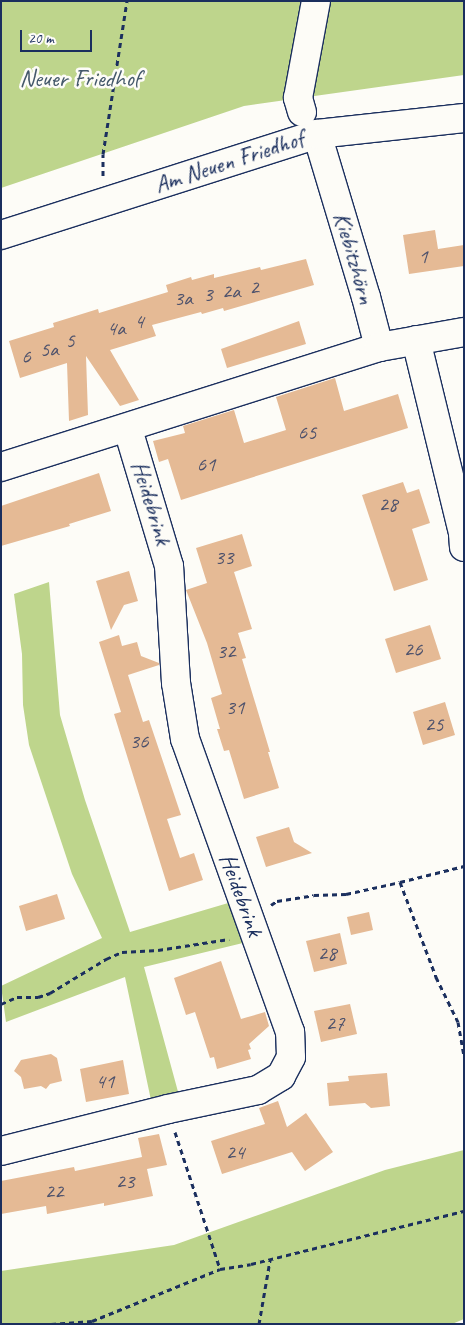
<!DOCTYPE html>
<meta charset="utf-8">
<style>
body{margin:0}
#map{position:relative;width:465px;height:1325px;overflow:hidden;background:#fdfcf7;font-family:Caveat,sans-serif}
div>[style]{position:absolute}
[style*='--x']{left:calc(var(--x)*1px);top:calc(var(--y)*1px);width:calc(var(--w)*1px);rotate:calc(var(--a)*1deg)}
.green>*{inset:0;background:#bed58c}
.building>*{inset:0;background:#e5ba95}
.path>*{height:3px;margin-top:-1.5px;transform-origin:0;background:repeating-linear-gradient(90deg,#1b2f5e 0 5px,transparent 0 9px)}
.roads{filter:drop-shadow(1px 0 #1b2f5e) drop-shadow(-1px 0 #1b2f5e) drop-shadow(0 1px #1b2f5e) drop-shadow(0 -1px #1b2f5e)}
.minor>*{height:28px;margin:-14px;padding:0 14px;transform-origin:14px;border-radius:14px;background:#fdfcf7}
span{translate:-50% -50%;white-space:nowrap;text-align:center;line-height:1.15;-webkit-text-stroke:5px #fdfcf7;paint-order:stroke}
.number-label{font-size:21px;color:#4e526c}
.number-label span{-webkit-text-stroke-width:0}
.park-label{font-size:24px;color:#44586a}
.street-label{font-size:24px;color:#1b2f5e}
.frame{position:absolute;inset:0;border:2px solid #1b2f5e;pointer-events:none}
.scale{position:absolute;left:20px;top:30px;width:72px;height:22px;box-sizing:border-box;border:2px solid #1b2f5e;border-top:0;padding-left:6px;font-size:15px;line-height:18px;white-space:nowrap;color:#1b2f5e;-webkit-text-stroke:4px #fdfcf7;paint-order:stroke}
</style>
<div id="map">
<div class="green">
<i style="clip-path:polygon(1px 1px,464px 1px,464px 75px,244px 106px,1px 188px)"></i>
<i style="clip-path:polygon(49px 582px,60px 715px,85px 800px,130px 932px,235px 901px,247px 942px,144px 967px,180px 1099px,152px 1105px,125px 977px,6px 1022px,1px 986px,102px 938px,72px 874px,29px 745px,23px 705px,22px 654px,14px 594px)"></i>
<i style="clip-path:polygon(464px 1150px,464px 1319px,452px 1324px,1px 1324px,1px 1271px,174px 1245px,385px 1170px)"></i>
</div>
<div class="building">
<i style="clip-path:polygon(435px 230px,438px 249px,464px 245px,464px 266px,409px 274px,403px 235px)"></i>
<i style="clip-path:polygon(306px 259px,314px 285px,224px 311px,223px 308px,202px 314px,201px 312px,152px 325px,156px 336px,110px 350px,139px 400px,120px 406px,86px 356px,88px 415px,69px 421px,67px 363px,20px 378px,9px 341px,54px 327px,53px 323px,98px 309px,99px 313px,168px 292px,166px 285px,191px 277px,192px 280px,214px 274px,214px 278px,260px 267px,261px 270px)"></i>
<i style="clip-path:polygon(299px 321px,306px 344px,227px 368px,221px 349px)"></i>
<i style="clip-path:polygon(335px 378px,344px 411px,398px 394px,408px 428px,181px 500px,168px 459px,159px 462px,153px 441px,185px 433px,183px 426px,234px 410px,244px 443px,286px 430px,276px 397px)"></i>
<i style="clip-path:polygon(99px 473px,111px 511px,69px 524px,70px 526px,1px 546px,1px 506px)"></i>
<i style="clip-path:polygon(403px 482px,407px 493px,419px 489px,430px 523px,412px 529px,428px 580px,394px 591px,362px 495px)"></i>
<i style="clip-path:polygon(242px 534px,252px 566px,234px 572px,252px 629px,238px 633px,246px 658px,242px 659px,270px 752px,268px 752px,279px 788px,244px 799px,229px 750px,224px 751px,217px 729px,220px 729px,211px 698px,222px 694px,207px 643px,186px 590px,207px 583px,196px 548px)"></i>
<i style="clip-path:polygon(129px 571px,138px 601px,124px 605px,111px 630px,96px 581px)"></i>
<i style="clip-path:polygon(430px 625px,441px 659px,396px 673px,385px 639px)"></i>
<i style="clip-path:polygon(119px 635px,122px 646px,137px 642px,141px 656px,159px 663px,159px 665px,128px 675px,143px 722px,149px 720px,181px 815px,167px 819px,180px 858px,194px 853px,203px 880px,169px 891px,114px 714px,121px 712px,99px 642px)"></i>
<i style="clip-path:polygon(445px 702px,455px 735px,423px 745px,413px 712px)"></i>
<i style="clip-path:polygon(289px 827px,294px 842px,312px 853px,266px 867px,256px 837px)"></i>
<i style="clip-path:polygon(57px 894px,65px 919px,26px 931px,19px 906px)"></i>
<i style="clip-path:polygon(369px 912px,373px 930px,351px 935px,347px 917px)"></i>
<i style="clip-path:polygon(340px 933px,347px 964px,314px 972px,306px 941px)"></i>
<i style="clip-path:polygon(221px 961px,241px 1019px,265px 1012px,269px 1026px,249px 1044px,251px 1049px,248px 1050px,251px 1059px,217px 1069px,214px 1057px,210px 1058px,195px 1012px,186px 1015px,174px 978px)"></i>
<i style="clip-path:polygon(350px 1004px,357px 1034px,321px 1042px,314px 1011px)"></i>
<i style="clip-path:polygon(51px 1054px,57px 1058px,62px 1081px,50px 1084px,46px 1089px,41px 1086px,24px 1089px,21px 1077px,14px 1071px,21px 1060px)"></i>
<i style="clip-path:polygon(123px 1060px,129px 1094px,86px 1102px,80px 1069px)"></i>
<i style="clip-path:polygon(387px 1073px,390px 1106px,371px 1108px,365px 1103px,329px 1106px,327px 1083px,349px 1081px,348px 1076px)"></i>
<i style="clip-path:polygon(278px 1101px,287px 1127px,306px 1113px,333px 1152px,305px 1171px,292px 1152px,222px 1174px,211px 1141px,265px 1124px,259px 1108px)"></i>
<i style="clip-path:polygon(159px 1134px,167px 1165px,147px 1169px,153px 1196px,104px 1206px,104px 1203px,47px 1214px,46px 1206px,1px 1214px,1px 1181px,74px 1167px,75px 1171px,142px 1157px,138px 1138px)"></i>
</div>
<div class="path">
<i style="--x:103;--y:176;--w:22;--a:-90"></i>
<i style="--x:103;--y:154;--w:155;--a:-81.1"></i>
<i style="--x:400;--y:882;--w:66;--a:-14"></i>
<i style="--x:271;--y:905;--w:7;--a:-34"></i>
<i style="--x:277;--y:901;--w:37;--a:-9"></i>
<i style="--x:314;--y:895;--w:32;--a:-2"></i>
<i style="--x:346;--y:894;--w:55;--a:-12.5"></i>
<i style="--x:400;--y:882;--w:102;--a:69.2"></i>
<i style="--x:436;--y:977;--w:50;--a:63.9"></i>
<i style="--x:458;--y:1022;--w:34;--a:80"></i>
<i style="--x:1;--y:1004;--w:17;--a:-24"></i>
<i style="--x:17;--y:997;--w:21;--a:0"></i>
<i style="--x:38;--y:997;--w:13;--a:-18"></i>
<i style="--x:50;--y:993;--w:66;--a:-31.3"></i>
<i style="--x:106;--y:959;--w:17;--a:-24"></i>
<i style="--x:122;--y:952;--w:36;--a:-3"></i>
<i style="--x:158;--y:950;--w:72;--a:-8.8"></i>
<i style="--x:175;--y:1132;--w:144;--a:71.8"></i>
<i style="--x:220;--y:1269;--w:31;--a:-9"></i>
<i style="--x:251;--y:1264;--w:219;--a:-14"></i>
<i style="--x:51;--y:1324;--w:41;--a:-4.2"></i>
<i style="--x:92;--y:1321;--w:138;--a:-22.1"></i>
<i style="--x:259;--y:1324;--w:65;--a:-80.2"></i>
</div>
<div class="roads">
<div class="minor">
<i style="--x:302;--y:112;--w:15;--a:-106"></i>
<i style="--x:298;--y:98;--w:99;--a:-79.5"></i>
<i style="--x:317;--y:134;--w:170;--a:73.3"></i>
<i style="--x:366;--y:297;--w:52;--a:75.4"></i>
<i style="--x:1;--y:235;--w:332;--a:-17.7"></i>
<i style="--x:317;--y:134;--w:148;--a:-6.2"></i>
<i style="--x:416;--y:340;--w:199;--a:76.3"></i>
<i style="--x:463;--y:533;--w:14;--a:86"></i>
<i style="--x:1;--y:467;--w:397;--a:-17.6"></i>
<i style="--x:379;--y:347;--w:86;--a:-10"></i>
<i style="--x:1;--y:1151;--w:172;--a:-14.1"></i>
<i style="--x:168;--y:1109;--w:92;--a:-11.9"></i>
<i style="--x:258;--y:1090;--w:27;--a:-31"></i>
<i style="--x:281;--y:1076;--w:21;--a:-62"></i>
<i style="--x:291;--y:1057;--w:25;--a:-92"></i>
<i style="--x:290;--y:1032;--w:311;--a:-109.7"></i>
<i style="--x:185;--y:739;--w:57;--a:-99.1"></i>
<i style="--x:176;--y:683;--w:117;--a:-93.4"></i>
<i style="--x:169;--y:566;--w:143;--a:-106.7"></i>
</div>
</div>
<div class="number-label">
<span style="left:423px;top:256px">1</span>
<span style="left:254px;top:287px">2</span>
<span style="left:231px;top:291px">2a</span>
<span style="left:208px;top:294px">3</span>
<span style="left:183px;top:298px">3a</span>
<span style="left:139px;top:321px">4</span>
<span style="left:116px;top:328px">4a</span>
<span style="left:70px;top:340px">5</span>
<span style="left:49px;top:349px">5a</span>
<span style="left:26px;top:356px">6</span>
<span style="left:307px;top:432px">65</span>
<span style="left:206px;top:464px">61</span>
<span style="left:388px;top:504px">28</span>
<span style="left:224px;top:557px">33</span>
<span style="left:413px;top:649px">26</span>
<span style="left:226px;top:651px">32</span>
<span style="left:235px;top:707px">31</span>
<span style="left:434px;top:724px">25</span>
<span style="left:139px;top:741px">36</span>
<span style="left:327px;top:953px">28</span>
<span style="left:335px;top:1023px">27</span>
<span style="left:105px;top:1081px">41</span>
<span style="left:235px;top:1152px">24</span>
<span style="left:125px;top:1181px">23</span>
<span style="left:54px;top:1191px">22</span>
</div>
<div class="park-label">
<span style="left:80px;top:79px">Neuer Friedhof</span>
</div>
<div class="street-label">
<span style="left:229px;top:162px;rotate:-18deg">Am Neuen Friedhof</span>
<span style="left:354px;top:258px;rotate:74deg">Kiebitzhörn</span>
<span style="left:151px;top:503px;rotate:73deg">Heidebrink</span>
<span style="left:241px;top:895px;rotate:70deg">Heidebrink</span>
</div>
<div class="frame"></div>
<div class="scale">20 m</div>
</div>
